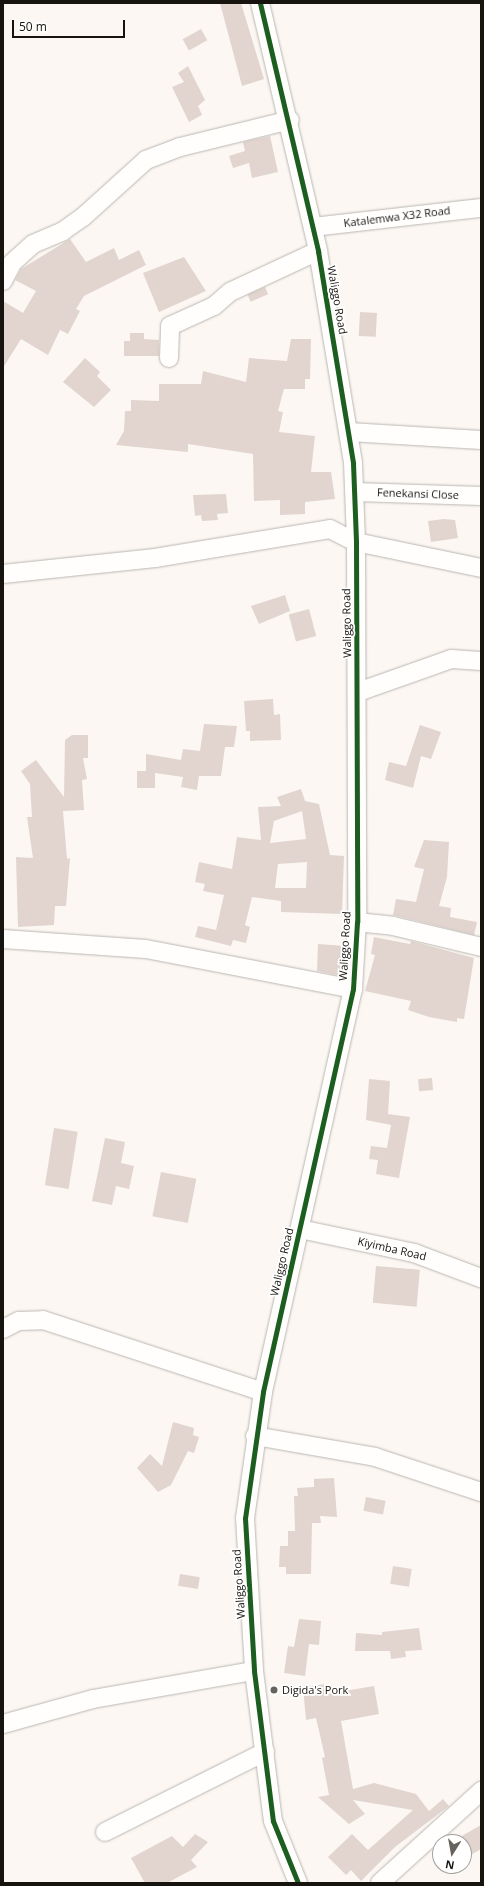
<!DOCTYPE html>
<html>
<head>
<meta charset="utf-8">
<style>
	body { margin:0 }
	#map { position:relative; width:484px; height:1886px; overflow:hidden; background:#fcf7f2; font-family:"Open Sans",sans-serif }
	div>[style] { position:absolute }
	.building>* { inset:0; background:#e2d5cf; transform-origin:0 0 }
	.roads { filter:drop-shadow(0 0 1px #bab6b1) drop-shadow(0 0 1px #bab6b1) }
	.minor>* { height:18px; margin:-9px; padding:0 9px; transform-origin:9px; border-radius:9px; background:#fffefd }
	.cycleway>* { height:5px; margin:-2.5px; padding:0 2.5px; transform-origin:2.5px; border-radius:2.5px; background:#1b5e20 }
	.dots>* { width:11px; height:11px; translate:-50% -50%; box-sizing:border-box; border:2px solid #fff; border-radius:50% }
	span { translate:-50% -50%; white-space:nowrap; text-align:center; line-height:1.15; -webkit-text-stroke:3.5px #fff; paint-order:stroke }
	.street-label { font-size:11px; color:#17130e }
	.poi-label { font-size:11px; color:#17130e }
	.left { translate:0 -50%; text-align:left }
	.frame { position:absolute; inset:0; border:4px solid #17130e; pointer-events:none }
	.north { position:absolute; left:432px; top:1834px; width:40px; height:40px; box-sizing:border-box; background:#fff; border:1px solid #a2a19f; border-radius:50%; rotate:191deg; font-size:11px; font-weight:700; line-height:16px; text-align:center; color:#17130e }
	.north::after { content:''; display:block; margin:auto; width:14px; height:18px; background:#67635e; clip-path:polygon(50% 0,100% 100%,50% 72%,0 100%) }
	.scale { position:absolute; left:12px; top:20px; width:113px; height:18px; box-sizing:border-box; border:2px solid #17130e; border-top:0; padding-left:5px; font-size:12px; line-height:14px; white-space:nowrap; color:#17130e; -webkit-text-stroke:3px #fff; paint-order:stroke }
</style>
</head>
<body>
<div id="map">
	<div class="building">
		<div style="clip-path:polygon(220px 3px,241px 3px,264px 79px,242px 86px)"></div>
		<div style="left:201px;top:29px;width:13px;height:21px;rotate:61deg"></div>
		<div style="clip-path:polygon(188px 66px,205px 100px,198px 106px,202px 115px,189px 122px,172px 87px,184px 82px,178px 73px)"></div>
		<div style="clip-path:polygon(270px 136px,278px 172px,252px 178px,249px 163px,233px 168px,229px 156px,245px 151px,243px 142px)"></div>
		<div style="clip-path:polygon(70px 239px,86px 262px,114px 248px,119px 260px,139px 250px,146px 265px,84px 296px,76px 309px,80px 311px,68px 334px,60px 330px,48px 355px,21px 339px,3px 368px,3px 301px,23px 313px,36px 291px,15px 280px,21px 269px)"></div>
		<div style="clip-path:polygon(184px 257px,206px 291px,159px 312px,143px 273px)"></div>
		<div style="left:265px;top:287px;width:8px;height:19px;rotate:67deg"></div>
		<div style="left:360px;top:312px;width:17px;height:24px;rotate:3deg"></div>
		<div style="clip-path:polygon(130px 333px,144px 333px,144px 339px,159px 340px,159px 356px,124px 356px,124px 341px,130px 341px)"></div>
		<div style="clip-path:polygon(291px 339px,311px 339px,310px 379px,305px 379px,305px 389px,284px 389px,278px 411px,283px 412px,279px 432px,315px 436px,311px 472px,331px 472px,335px 499px,305px 502px,305px 514px,280px 515px,280px 500px,254px 501px,253px 454px,188px 444px,188px 452px,116px 445px,124px 431px,125px 411px,131px 411px,131px 400px,159px 401px,159px 384px,201px 384px,203px 371px,246px 382px,249px 358px,287px 361px)"></div>
		<div style="clip-path:polygon(85px 358px,100px 372px,97px 376px,111px 390px,94px 407px,63px 382px)"></div>
		<div style="clip-path:polygon(226px 494px,228px 513px,217px 514px,218px 520px,202px 521px,201px 515px,195px 516px,193px 495px)"></div>
		<div style="clip-path:polygon(444px 519px,455px 520px,458px 538px,431px 542px,428px 521px)"></div>
		<div style="clip-path:polygon(285px 595px,290px 611px,259px 624px,251px 606px)"></div>
		<div style="left:309px;top:609px;width:28px;height:21px;rotate:75deg"></div>
		<div style="clip-path:polygon(273px 699px,274px 715px,280px 714px,281px 740px,250px 741px,250px 731px,246px 731px,244px 701px)"></div>
		<div style="clip-path:polygon(204px 724px,237px 726px,234px 747px,225px 747px,221px 776px,199px 776px,197px 790px,181px 787px,183px 777px,155px 773px,155px 788px,137px 788px,137px 771px,146px 771px,146px 754px,181px 760px,183px 749px,200px 751px)"></div>
		<div style="clip-path:polygon(420px 725px,441px 732px,431px 759px,421px 756px,413px 788px,385px 780px,389px 762px,406px 766px)"></div>
		<div style="clip-path:polygon(72px 735px,88px 735px,88px 758px,83px 758px,87px 779px,82px 780px,84px 810px,63px 811px,67px 859px,70px 858px,66px 906px,55px 906px,54px 925px,18px 927px,16px 857px,33px 858px,27px 817px,32px 817px,30px 784px,21px 771px,36px 760px,64px 797px,65px 740px)"></div>
		<div style="clip-path:polygon(evenodd,301px 789px,305px 801px,319px 804px,330px 855px,344px 856px,342px 914px,281px 912px,281px 901px,252px 897px,245px 925px,250px 927px,246px 943px,233px 940px,231px 946px,195px 937px,198px 926px,216px 930px,224px 895px,203px 891px,205px 884px,195px 882px,199px 862px,232px 869px,237px 837px,261px 840px,258px 807px,281px 806px,277px 797px,301px 789px,302px 811px,306px 839px,270px 843px,274px 821px,302px 811px,301px 789px,307px 862px,306px 888px,275px 888px,278px 864px,307px 862px)"></div>
		<div style="clip-path:polygon(424px 840px,449px 842px,447px 877px,439px 906px,451px 908px,450px 917px,477px 922px,474px 935px,393px 915px,396px 899px,416px 902px,424px 869px,414px 867px)"></div>
		<div style="clip-path:polygon(374px 937px,410px 944px,411px 941px,474px 958px,464px 1019px,457px 1018px,457px 1022px,429px 1017px,408px 1010px,411px 1001px,365px 991px,375px 955px,371px 954px)"></div>
		<div style="clip-path:polygon(318px 944px,344px 946px,342px 976px,317px 971px)"></div>
		<div style="left:432px;top:1078px;width:12px;height:14px;rotate:85deg"></div>
		<div style="clip-path:polygon(369px 1079px,390px 1081px,388px 1114px,410px 1117px,399px 1178px,376px 1174px,378px 1160px,369px 1159px,371px 1146px,387px 1148px,391px 1125px,366px 1120px)"></div>
		<div style="left:54px;top:1128px;width:24px;height:58px;rotate:9deg"></div>
		<div style="clip-path:polygon(105px 1138px,125px 1142px,121px 1163px,134px 1166px,129px 1189px,116px 1186px,112px 1205px,92px 1201px)"></div>
		<div style="left:161px;top:1172px;width:36px;height:45px;rotate:11deg"></div>
		<div style="left:376px;top:1266px;width:44px;height:37px;rotate:5deg"></div>
		<div style="clip-path:polygon(173px 1422px,194px 1428px,193px 1435px,199px 1437px,194px 1453px,188px 1451px,171px 1485px,158px 1492px,137px 1468px,150px 1454px,162px 1466px)"></div>
		<div style="clip-path:polygon(334px 1478px,337px 1517px,320px 1516px,321px 1523px,312px 1523px,311px 1574px,286px 1574px,286px 1567px,279px 1567px,280px 1546px,288px 1546px,288px 1531px,295px 1531px,294px 1496px,298px 1496px,297px 1488px,314px 1487px,314px 1479px)"></div>
		<div style="left:366px;top:1497px;width:20px;height:14px;rotate:11deg"></div>
		<div style="left:393px;top:1566px;width:19px;height:18px;rotate:9deg"></div>
		<div style="left:180px;top:1574px;width:20px;height:12px;rotate:9deg"></div>
		<div style="clip-path:polygon(299px 1619px,321px 1621px,319px 1645px,309px 1644px,305px 1676px,284px 1673px,288px 1646px,294px 1647px)"></div>
		<div style="clip-path:polygon(419px 1628px,422px 1650px,405px 1651px,406px 1657px,391px 1659px,390px 1651px,355px 1651px,356px 1633px,382px 1635px,382px 1632px)"></div>
		<div style="clip-path:polygon(326px 1684px,327px 1694px,374px 1686px,379px 1714px,341px 1721px,353px 1789px,374px 1783px,416px 1794px,429px 1811px,443px 1799px,449px 1806px,395px 1847px,361px 1881px,351px 1870px,346px 1875px,328px 1857px,352px 1834px,368px 1850px,413px 1810px,353px 1800px,365px 1814px,349px 1824px,318px 1797px,329px 1795px,322px 1758px,325px 1757px,316px 1718px,306px 1720px,303px 1687px)"></div>
		<div style="clip-path:polygon(481px 1825px,481px 1849px,471px 1855px,460px 1837px)"></div>
		<div style="clip-path:polygon(195px 1834px,208px 1842px,191px 1860px,197px 1867px,167px 1883px,145px 1883px,131px 1858px,172px 1836px,183px 1847px)"></div>
	</div>
	<div class="roads">
		<div class="minor">
			<div style="left:260px;top:3px;width:255px;rotate:76.8deg"></div>
			<div style="left:318px;top:251px;width:215px;rotate:80.6deg"></div>
			<div style="left:353px;top:463px;width:79px;rotate:87.8deg"></div>
			<div style="left:356px;top:542px;width:380px;rotate:89.8deg"></div>
			<div style="left:357px;top:922px;width:67px;rotate:93.4deg"></div>
			<div style="left:353px;top:989px;width:413px;rotate:102.6deg"></div>
			<div style="left:263px;top:1392px;width:127px;rotate:98.1deg"></div>
			<div style="left:245px;top:1518px;width:153px;rotate:86.6deg"></div>
			<div style="left:254px;top:1671px;width:151px;rotate:82.8deg"></div>
			<div style="left:273px;top:1821px;width:67px;rotate:68deg"></div>
			<div style="left:313px;top:227px;width:169px;rotate:-6.5deg"></div>
			<div style="left:3px;top:281px;width:20px;rotate:-63deg"></div>
			<div style="left:12px;top:263px;width:28px;rotate:-42deg"></div>
			<div style="left:33px;top:244px;width:33px;rotate:-23deg"></div>
			<div style="left:63px;top:231px;width:24px;rotate:-35deg"></div>
			<div style="left:83px;top:217px;width:85px;rotate:-42.1deg"></div>
			<div style="left:146px;top:160px;width:36px;rotate:-21deg"></div>
			<div style="left:180px;top:147px;width:113px;rotate:-13.8deg"></div>
			<div style="left:169px;top:358px;width:32px;rotate:-88deg"></div>
			<div style="left:170px;top:326px;width:48px;rotate:-24.4deg"></div>
			<div style="left:214px;top:306px;width:21px;rotate:-41deg"></div>
			<div style="left:230px;top:292px;width:97px;rotate:-25deg"></div>
			<div style="left:349px;top:432px;width:132px;rotate:3.5deg"></div>
			<div style="left:355px;top:492px;width:126px;rotate:1.8deg"></div>
			<div style="left:3px;top:574px;width:153px;rotate:-6deg"></div>
			<div style="left:155px;top:558px;width:177px;rotate:-9.4deg"></div>
			<div style="left:330px;top:529px;width:29px;rotate:27deg"></div>
			<div style="left:356px;top:542px;width:128px;rotate:11.7deg"></div>
			<div style="left:358px;top:692px;width:99px;rotate:-19.5deg"></div>
			<div style="left:451px;top:659px;width:30px;rotate:4deg"></div>
			<div style="left:357px;top:922px;width:36px;rotate:6deg"></div>
			<div style="left:393px;top:926px;width:90px;rotate:13.4deg"></div>
			<div style="left:3px;top:939px;width:143px;rotate:4deg"></div>
			<div style="left:146px;top:949px;width:211px;rotate:10.9deg"></div>
			<div style="left:300px;top:1229px;width:116px;rotate:11.9deg"></div>
			<div style="left:414px;top:1253px;width:72px;rotate:20.5deg"></div>
			<div style="left:3px;top:1329px;width:18px;rotate:-27deg"></div>
			<div style="left:19px;top:1321px;width:24px;rotate:-2deg"></div>
			<div style="left:43px;top:1320px;width:231px;rotate:18.1deg"></div>
			<div style="left:255px;top:1436px;width:122px;rotate:9.9deg"></div>
			<div style="left:375px;top:1457px;width:112px;rotate:18.3deg"></div>
			<div style="left:3px;top:1724px;width:93px;rotate:-15.5deg"></div>
			<div style="left:93px;top:1699px;width:163px;rotate:-9.9deg"></div>
			<div style="left:105px;top:1832px;width:179px;rotate:-26.6deg"></div>
			<div style="left:380px;top:1883px;width:137px;rotate:-42.3deg"></div>
		</div>
	</div>
	<div class="cycleway">
		<div style="left:260px;top:3px;width:255px;rotate:76.8deg"></div>
		<div style="left:318px;top:251px;width:215px;rotate:80.6deg"></div>
		<div style="left:353px;top:463px;width:79px;rotate:87.8deg"></div>
		<div style="left:356px;top:542px;width:380px;rotate:89.8deg"></div>
		<div style="left:357px;top:922px;width:67px;rotate:93.4deg"></div>
		<div style="left:353px;top:989px;width:413px;rotate:102.6deg"></div>
		<div style="left:263px;top:1392px;width:127px;rotate:98.1deg"></div>
		<div style="left:245px;top:1518px;width:153px;rotate:86.6deg"></div>
		<div style="left:254px;top:1671px;width:151px;rotate:82.8deg"></div>
		<div style="left:273px;top:1821px;width:67px;rotate:68deg"></div>
	</div>
	<div class="dots">
		<div style="left:274px;top:1690px;background:#67635e"></div>
	</div>
	<div class="street-label">
		<span style="left:397px;top:217px;rotate:-7deg">Katalemwa X32 Road</span>
		<span style="left:337px;top:300px;rotate:80deg">Waliggo Road</span>
		<span style="left:418px;top:494px;rotate:2deg">Fenekansi Close</span>
		<span style="left:347px;top:623px;rotate:-91deg">Waliggo Road</span>
		<span style="left:345px;top:946px;rotate:-87deg">Waliggo Road</span>
		<span style="left:392px;top:1249px;rotate:13deg">Kiyimba Road</span>
		<span style="left:282px;top:1262px;rotate:-77deg">Waliggo Road</span>
		<span style="left:239px;top:1584px;rotate:-94deg">Waliggo Road</span>
	</div>
	<div class="poi-label">
		<span class="left" style="left:282px;top:1690px">Digida's Pork</span>
	</div>
	<div class="frame"></div>
	<div class="north">N</div>
	<div class="scale">50 m</div>
</div>
</body>
</html>
